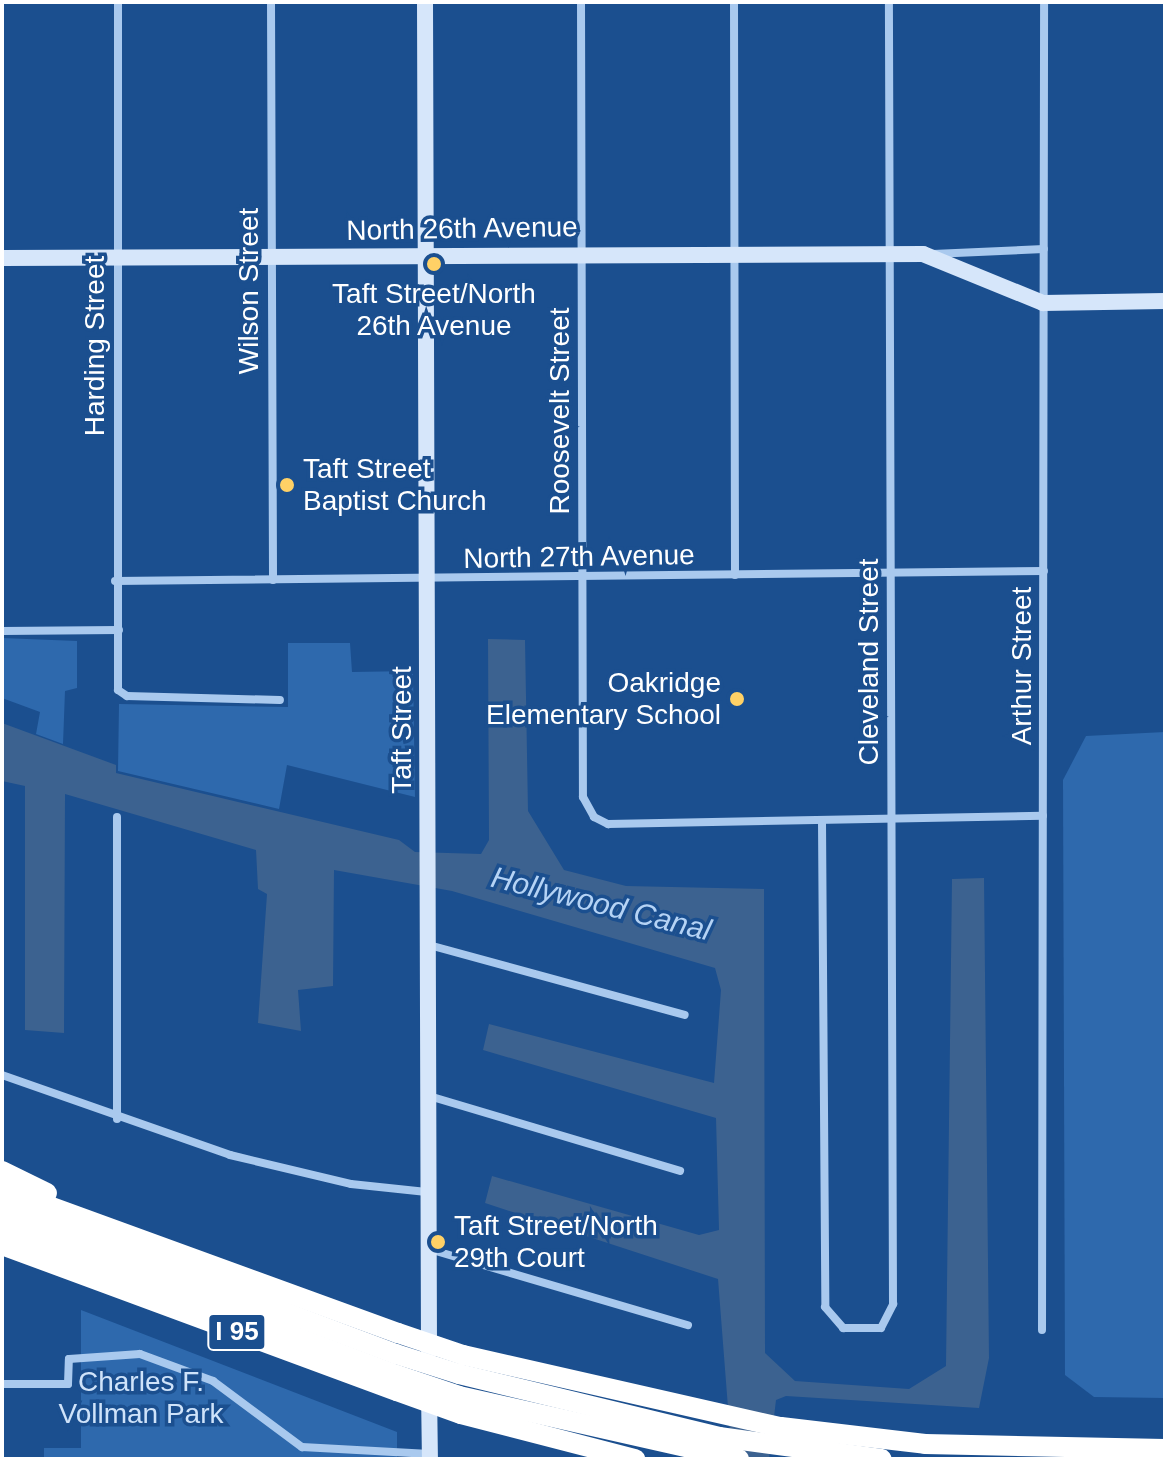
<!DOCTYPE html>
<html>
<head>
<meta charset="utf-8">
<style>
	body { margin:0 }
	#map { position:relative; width:1167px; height:1461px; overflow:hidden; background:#1b4f8f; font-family:Helvetica,sans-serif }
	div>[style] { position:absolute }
	.green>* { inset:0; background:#2e69ad }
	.water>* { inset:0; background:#3c6290 }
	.street>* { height:8px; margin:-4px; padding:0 4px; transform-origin:4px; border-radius:4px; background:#a9c9ee }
	.secondary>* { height:16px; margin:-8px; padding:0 8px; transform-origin:8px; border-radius:8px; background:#d6e6fa }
	.highway>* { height:20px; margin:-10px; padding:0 10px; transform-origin:10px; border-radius:10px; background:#fff }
	.highway-bridge>* { height:20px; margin:-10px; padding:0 10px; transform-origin:10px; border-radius:10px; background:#fff }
	.dots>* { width:22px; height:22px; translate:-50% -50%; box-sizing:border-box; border:4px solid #1b4f8f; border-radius:50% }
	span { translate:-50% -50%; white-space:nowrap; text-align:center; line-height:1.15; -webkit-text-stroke:7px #1b4f8f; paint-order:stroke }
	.shield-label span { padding:2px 6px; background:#1b4f8f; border:2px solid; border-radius:6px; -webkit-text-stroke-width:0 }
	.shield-label { font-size:26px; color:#fff; font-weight:700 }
	.street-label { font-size:28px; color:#fff }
	.poi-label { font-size:28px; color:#fff }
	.left { translate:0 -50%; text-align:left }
	.right { translate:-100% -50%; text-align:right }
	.park-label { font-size:28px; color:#cfe3fa }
	.water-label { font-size:30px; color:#b5d3f5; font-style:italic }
	.frame { position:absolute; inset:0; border:4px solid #fff; pointer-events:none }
</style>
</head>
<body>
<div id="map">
	<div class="green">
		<div style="clip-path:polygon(2px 638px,77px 641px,77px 688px,65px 691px,63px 744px,36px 734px,40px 712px,2px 698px)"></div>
		<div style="clip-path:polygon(288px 643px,350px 643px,352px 672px,413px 671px,415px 797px,287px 765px,279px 809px,118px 771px,119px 704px,288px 707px)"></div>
		<div style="clip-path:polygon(1165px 732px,1165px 1398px,1094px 1397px,1065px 1375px,1063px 780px,1086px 736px)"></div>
		<div style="clip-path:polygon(81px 1310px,397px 1432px,397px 1459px,44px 1459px,44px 1448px,81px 1448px)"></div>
	</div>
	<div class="water">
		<div style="clip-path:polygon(488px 639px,525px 640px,528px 811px,564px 870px,626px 886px,764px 889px,765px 1353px,795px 1381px,909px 1389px,946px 1366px,952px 879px,984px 878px,989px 1358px,979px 1408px,786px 1396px,776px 1400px,769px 1459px,732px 1459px,718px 1279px,485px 1203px,492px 1176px,699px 1235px,719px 1230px,716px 1118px,483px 1050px,489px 1024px,714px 1083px,721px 990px,715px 968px,452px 891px,334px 870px,333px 986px,298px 990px,301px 1031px,258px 1023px,267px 894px,258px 889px,256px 850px,65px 794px,64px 1033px,25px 1030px,25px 786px,2px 781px,2px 723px,116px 765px,116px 773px,399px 840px,415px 852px,481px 854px,489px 840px)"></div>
	</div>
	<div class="street">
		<div style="left:118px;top:2px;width:688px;rotate:90deg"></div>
		<div style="left:118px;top:690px;width:11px;rotate:34deg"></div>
		<div style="left:127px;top:696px;width:153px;rotate:1.5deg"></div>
		<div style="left:271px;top:2px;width:578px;rotate:89.8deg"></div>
		<div style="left:581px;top:2px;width:795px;rotate:89.86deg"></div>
		<div style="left:583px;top:797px;width:23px;rotate:61deg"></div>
		<div style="left:594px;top:817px;width:16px;rotate:27deg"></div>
		<div style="left:608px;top:824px;width:435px;rotate:-1.1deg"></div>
		<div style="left:734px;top:2px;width:573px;rotate:89.9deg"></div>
		<div style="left:933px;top:254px;width:111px;rotate:-2.6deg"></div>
		<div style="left:115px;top:581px;width:929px;rotate:-0.62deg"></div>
		<div style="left:2px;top:631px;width:117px;rotate:-0.5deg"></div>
		<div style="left:117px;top:817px;width:302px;rotate:90deg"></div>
		<div style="left:822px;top:822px;width:485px;rotate:89.6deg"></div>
		<div style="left:825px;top:1307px;width:28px;rotate:49deg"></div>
		<div style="left:843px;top:1328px;width:38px"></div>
		<div style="left:881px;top:1328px;width:27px;rotate:-63deg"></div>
		<div style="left:893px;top:1304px;width:1302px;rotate:-90.18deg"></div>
		<div style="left:429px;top:945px;width:265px;rotate:15.3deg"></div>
		<div style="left:2px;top:1075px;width:242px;rotate:19.3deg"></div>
		<div style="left:230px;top:1155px;width:124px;rotate:13.5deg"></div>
		<div style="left:351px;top:1184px;width:76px;rotate:6deg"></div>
		<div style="left:429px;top:1096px;width:262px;rotate:16.6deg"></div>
		<div style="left:429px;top:1249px;width:270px;rotate:16.4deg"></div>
		<div style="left:1042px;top:1330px;width:1328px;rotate:-89.91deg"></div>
		<div style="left:2px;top:1384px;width:66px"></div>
		<div style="left:68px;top:1384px;width:25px;rotate:-88deg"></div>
		<div style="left:69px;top:1359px;width:71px;rotate:-4deg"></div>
		<div style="left:140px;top:1354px;width:78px;rotate:20.3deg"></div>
		<div style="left:213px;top:1381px;width:111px;rotate:36.6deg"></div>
		<div style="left:302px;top:1447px;width:128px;rotate:3.1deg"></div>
	</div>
	<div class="secondary">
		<div style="left:425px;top:2px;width:1350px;rotate:89.83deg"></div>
		<div style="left:2px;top:258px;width:921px;rotate:-0.25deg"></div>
		<div style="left:923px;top:254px;width:130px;rotate:22.2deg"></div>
		<div style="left:1043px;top:303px;width:122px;rotate:-0.9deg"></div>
		<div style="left:429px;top:1391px;width:68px;rotate:89.2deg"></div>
	</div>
	<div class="highway">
		<div style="left:2px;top:1171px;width:50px;rotate:26.1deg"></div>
		<div style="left:2px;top:1189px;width:421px;rotate:20deg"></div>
		<div style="left:2px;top:1206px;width:421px;rotate:20.6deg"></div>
		<div style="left:2px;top:1226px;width:422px;rotate:20.7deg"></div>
		<div style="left:2px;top:1245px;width:421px;rotate:20.3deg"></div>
		<div style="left:463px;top:1355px;width:326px;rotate:12.8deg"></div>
		<div style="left:781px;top:1427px;width:145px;rotate:6.7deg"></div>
		<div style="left:925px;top:1444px;width:240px;rotate:1.2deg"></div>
		<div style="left:459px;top:1374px;width:268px;rotate:13.6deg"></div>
		<div style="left:719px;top:1437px;width:164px;rotate:7.7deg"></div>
		<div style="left:459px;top:1396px;width:287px;rotate:12.7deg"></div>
		<div style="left:461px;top:1414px;width:180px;rotate:14.5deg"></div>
	</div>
	<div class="highway-bridge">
		<div style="left:398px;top:1333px;width:69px;rotate:18.7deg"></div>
		<div style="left:396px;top:1354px;width:66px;rotate:17.6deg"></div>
		<div style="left:397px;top:1375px;width:65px;rotate:18.7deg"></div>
		<div style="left:397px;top:1391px;width:68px;rotate:19.8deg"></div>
	</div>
	<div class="dots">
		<div style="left:434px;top:264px;background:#ffd166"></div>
		<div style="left:287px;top:485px;background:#ffd166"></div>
		<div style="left:737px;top:699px;background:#ffd166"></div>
		<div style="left:438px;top:1242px;background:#ffd166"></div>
	</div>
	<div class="shield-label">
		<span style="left:237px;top:1332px">I 95</span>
	</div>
	<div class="street-label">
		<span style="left:462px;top:229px;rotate:-1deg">North 26th Avenue</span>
		<span style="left:249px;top:291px;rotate:-90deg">Wilson Street</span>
		<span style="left:95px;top:346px;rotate:-90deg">Harding Street</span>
		<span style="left:560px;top:411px;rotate:-90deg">Roosevelt Street</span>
		<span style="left:579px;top:557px;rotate:-1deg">North 27th Avenue</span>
		<span style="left:869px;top:662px;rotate:-90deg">Cleveland Street</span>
		<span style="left:1022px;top:666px;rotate:-90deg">Arthur Street</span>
		<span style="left:402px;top:730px;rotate:-90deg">Taft Street</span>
	</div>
	<div class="poi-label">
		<span style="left:434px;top:310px">Taft Street/North<br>26th Avenue</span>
		<span class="left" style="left:303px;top:485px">Taft Street<br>Baptist Church</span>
		<span class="right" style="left:721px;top:699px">Oakridge<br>Elementary School</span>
		<span class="left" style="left:454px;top:1242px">Taft Street/North<br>29th Court</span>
	</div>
	<div class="park-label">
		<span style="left:141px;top:1398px">Charles F.<br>Vollman Park</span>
	</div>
	<div class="water-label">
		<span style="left:601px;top:904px;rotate:14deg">Hollywood Canal</span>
	</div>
	<div class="frame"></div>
</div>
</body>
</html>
